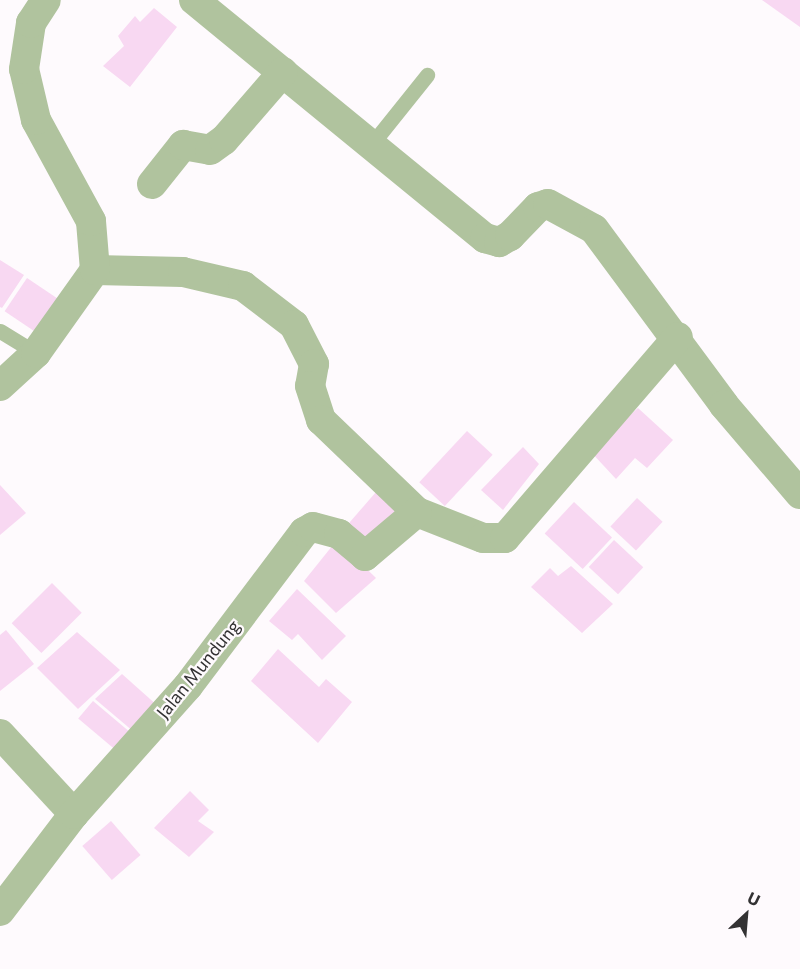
<!DOCTYPE html>
<html>
<head>
<meta charset="utf-8">
<style>
	body { margin:0 }
	#map { position:relative; width:800px; height:969px; overflow:hidden; background:#fefafd; font-family:Commissioner,sans-serif }
	div>[style] { position:absolute }
	.building>* { inset:0; background:#f8d8f2; transform-origin:0 0 }
	.lane>* { height:15px; margin:-7.5px; padding:0 7.5px; transform-origin:7.5px; border-radius:7.5px; background:#b0c39e }
	.street>* { height:30px; margin:-15px; padding:0 15px; transform-origin:15px; border-radius:15px; background:#b0c39e }
	span { translate:-50% -50%; white-space:nowrap; text-align:center; line-height:1.15; -webkit-text-stroke:4.5px #fefafd; paint-order:stroke }
	.street-label { font-size:18px; color:#333233 }
	.north { position:absolute; left:716px; top:885px; width:60px; height:60px; -webkit-text-stroke:4px #fefafd; paint-order:stroke; rotate:26deg; font-size:16px; font-weight:700; line-height:24px; text-align:center; color:#333233 }
	.north::after { content:''; display:block; margin:auto; width:21px; height:27px; background:#333233; clip-path:polygon(50% 0,100% 100%,50% 72%,0 100%) }
</style>
</head>
<body>
<div id="map">
	<div class="building">
		<div style="clip-path:polygon(762px 0,800px 0,800px 27px)"></div>
		<div style="clip-path:polygon(154px 8px,177px 27px,130px 87px,103px 66px,124px 46px,118px 36px,135px 16px,140px 22px)"></div>
		<div style="clip-path:polygon(0 260px,24px 275px,2px 308px,0 307px)"></div>
		<div style="left:27px;top:278px;width:48px;height:40px;rotate:34deg"></div>
		<div style="clip-path:polygon(638px 408px,673px 440px,647px 468px,635px 458px,616px 479px,590px 451px)"></div>
		<div style="left:467px;top:431px;width:35px;height:70px;rotate:43deg"></div>
		<div style="clip-path:polygon(523px 447px,539px 464px,503px 510px,481px 490px)"></div>
		<div style="left:383px;top:484px;width:33px;height:58px;rotate:41deg"></div>
		<div style="clip-path:polygon(0 485px,26px 513px,0 535px)"></div>
		<div style="left:637px;top:498px;width:35px;height:39px;rotate:43deg"></div>
		<div style="left:574px;top:502px;width:52px;height:43px;rotate:43deg"></div>
		<div style="clip-path:polygon(337px 540px,376px 578px,336px 613px,304px 581px)"></div>
		<div style="left:614px;top:540px;width:40px;height:37px;rotate:43deg"></div>
		<div style="clip-path:polygon(571px 566px,613px 604px,582px 633px,531px 587px,550px 568px,558px 576px)"></div>
		<div style="left:52px;top:583px;width:42px;height:57px;rotate:45deg"></div>
		<div style="clip-path:polygon(297px 589px,346px 636px,322px 660px,298px 634px,292px 640px,269px 621px)"></div>
		<div style="clip-path:polygon(6px 630px,34px 664px,0 691px,0 635px)"></div>
		<div style="clip-path:polygon(77px 632px,120px 670px,78px 709px,37px 668px)"></div>
		<div style="clip-path:polygon(278px 649px,319px 687px,326px 679px,352px 702px,318px 743px,251px 681px)"></div>
		<div style="clip-path:polygon(122px 674px,159px 707px,134px 732px,95px 699px)"></div>
		<div style="left:93px;top:701px;width:50px;height:23px;rotate:40deg"></div>
		<div style="clip-path:polygon(190px 791px,209px 810px,198px 821px,214px 832px,189px 857px,154px 828px)"></div>
		<div style="left:111px;top:821px;width:45px;height:38px;rotate:49deg"></div>
	</div>
	<div class="lane">
		<div style="left:371px;top:145px;width:90px;rotate:-51.3deg"></div>
		<div style="left:0;top:331px;width:42px;rotate:31.4deg"></div>
	</div>
	<div class="street">
		<div style="left:194px;top:0;width:376px;rotate:39.3deg"></div>
		<div style="left:485px;top:238px;width:15px;rotate:16deg"></div>
		<div style="left:499px;top:242px;width:13px;rotate:-29deg"></div>
		<div style="left:510px;top:236px;width:40px;rotate:-46deg"></div>
		<div style="left:538px;top:207px;width:10px;rotate:-17deg"></div>
		<div style="left:548px;top:204px;width:52px;rotate:28.5deg"></div>
		<div style="left:594px;top:229px;width:219px;rotate:53.5deg"></div>
		<div style="left:724px;top:405px;width:117px;rotate:49.5deg"></div>
		<div style="left:152px;top:184px;width:50px;rotate:-51.5deg"></div>
		<div style="left:183px;top:145px;width:27px;rotate:10deg"></div>
		<div style="left:210px;top:150px;width:17px;rotate:-36deg"></div>
		<div style="left:224px;top:140px;width:90px;rotate:-49.1deg"></div>
		<div style="left:95px;top:270px;width:88px;rotate:1.3deg"></div>
		<div style="left:183px;top:272px;width:62px;rotate:13.1deg"></div>
		<div style="left:243px;top:286px;width:64px;rotate:37.4deg"></div>
		<div style="left:294px;top:325px;width:44px;rotate:62.9deg"></div>
		<div style="left:314px;top:364px;width:22px;rotate:100deg"></div>
		<div style="left:310px;top:386px;width:36px;rotate:72deg"></div>
		<div style="left:321px;top:420px;width:133px;rotate:43.8deg"></div>
		<div style="left:0;top:386px;width:49px;rotate:-42.5deg"></div>
		<div style="left:36px;top:353px;width:102px;rotate:-54.6deg"></div>
		<div style="left:95px;top:270px;width:49px;rotate:-94.7deg"></div>
		<div style="left:91px;top:221px;width:115px;rotate:-118.6deg"></div>
		<div style="left:36px;top:120px;width:52px;rotate:-103.2deg"></div>
		<div style="left:24px;top:69px;width:47px;rotate:-81.3deg"></div>
		<div style="left:31px;top:23px;width:27px;rotate:-57deg"></div>
		<div style="left:417px;top:512px;width:71px;rotate:21.5deg"></div>
		<div style="left:483px;top:538px;width:22px"></div>
		<div style="left:505px;top:538px;width:265px;rotate:-49.3deg"></div>
		<div style="left:0;top:734px;width:109px;rotate:47.2deg"></div>
		<div style="left:0;top:911px;width:122px;rotate:-52.7deg"></div>
		<div style="left:74px;top:814px;width:171px;rotate:-48.3deg"></div>
		<div style="left:188px;top:686px;width:193px;rotate:-53deg"></div>
		<div style="left:304px;top:532px;width:10px;rotate:-29deg"></div>
		<div style="left:313px;top:527px;width:27px;rotate:15deg"></div>
		<div style="left:339px;top:534px;width:34px;rotate:40deg"></div>
		<div style="left:365px;top:556px;width:68px;rotate:-40.2deg"></div>
	</div>
	<div class="street-label">
		<span style="left:198px;top:669px;rotate:-51deg">Jalan Mundung</span>
	</div>
	<div class="north">U</div>
</div>
</body>
</html>
